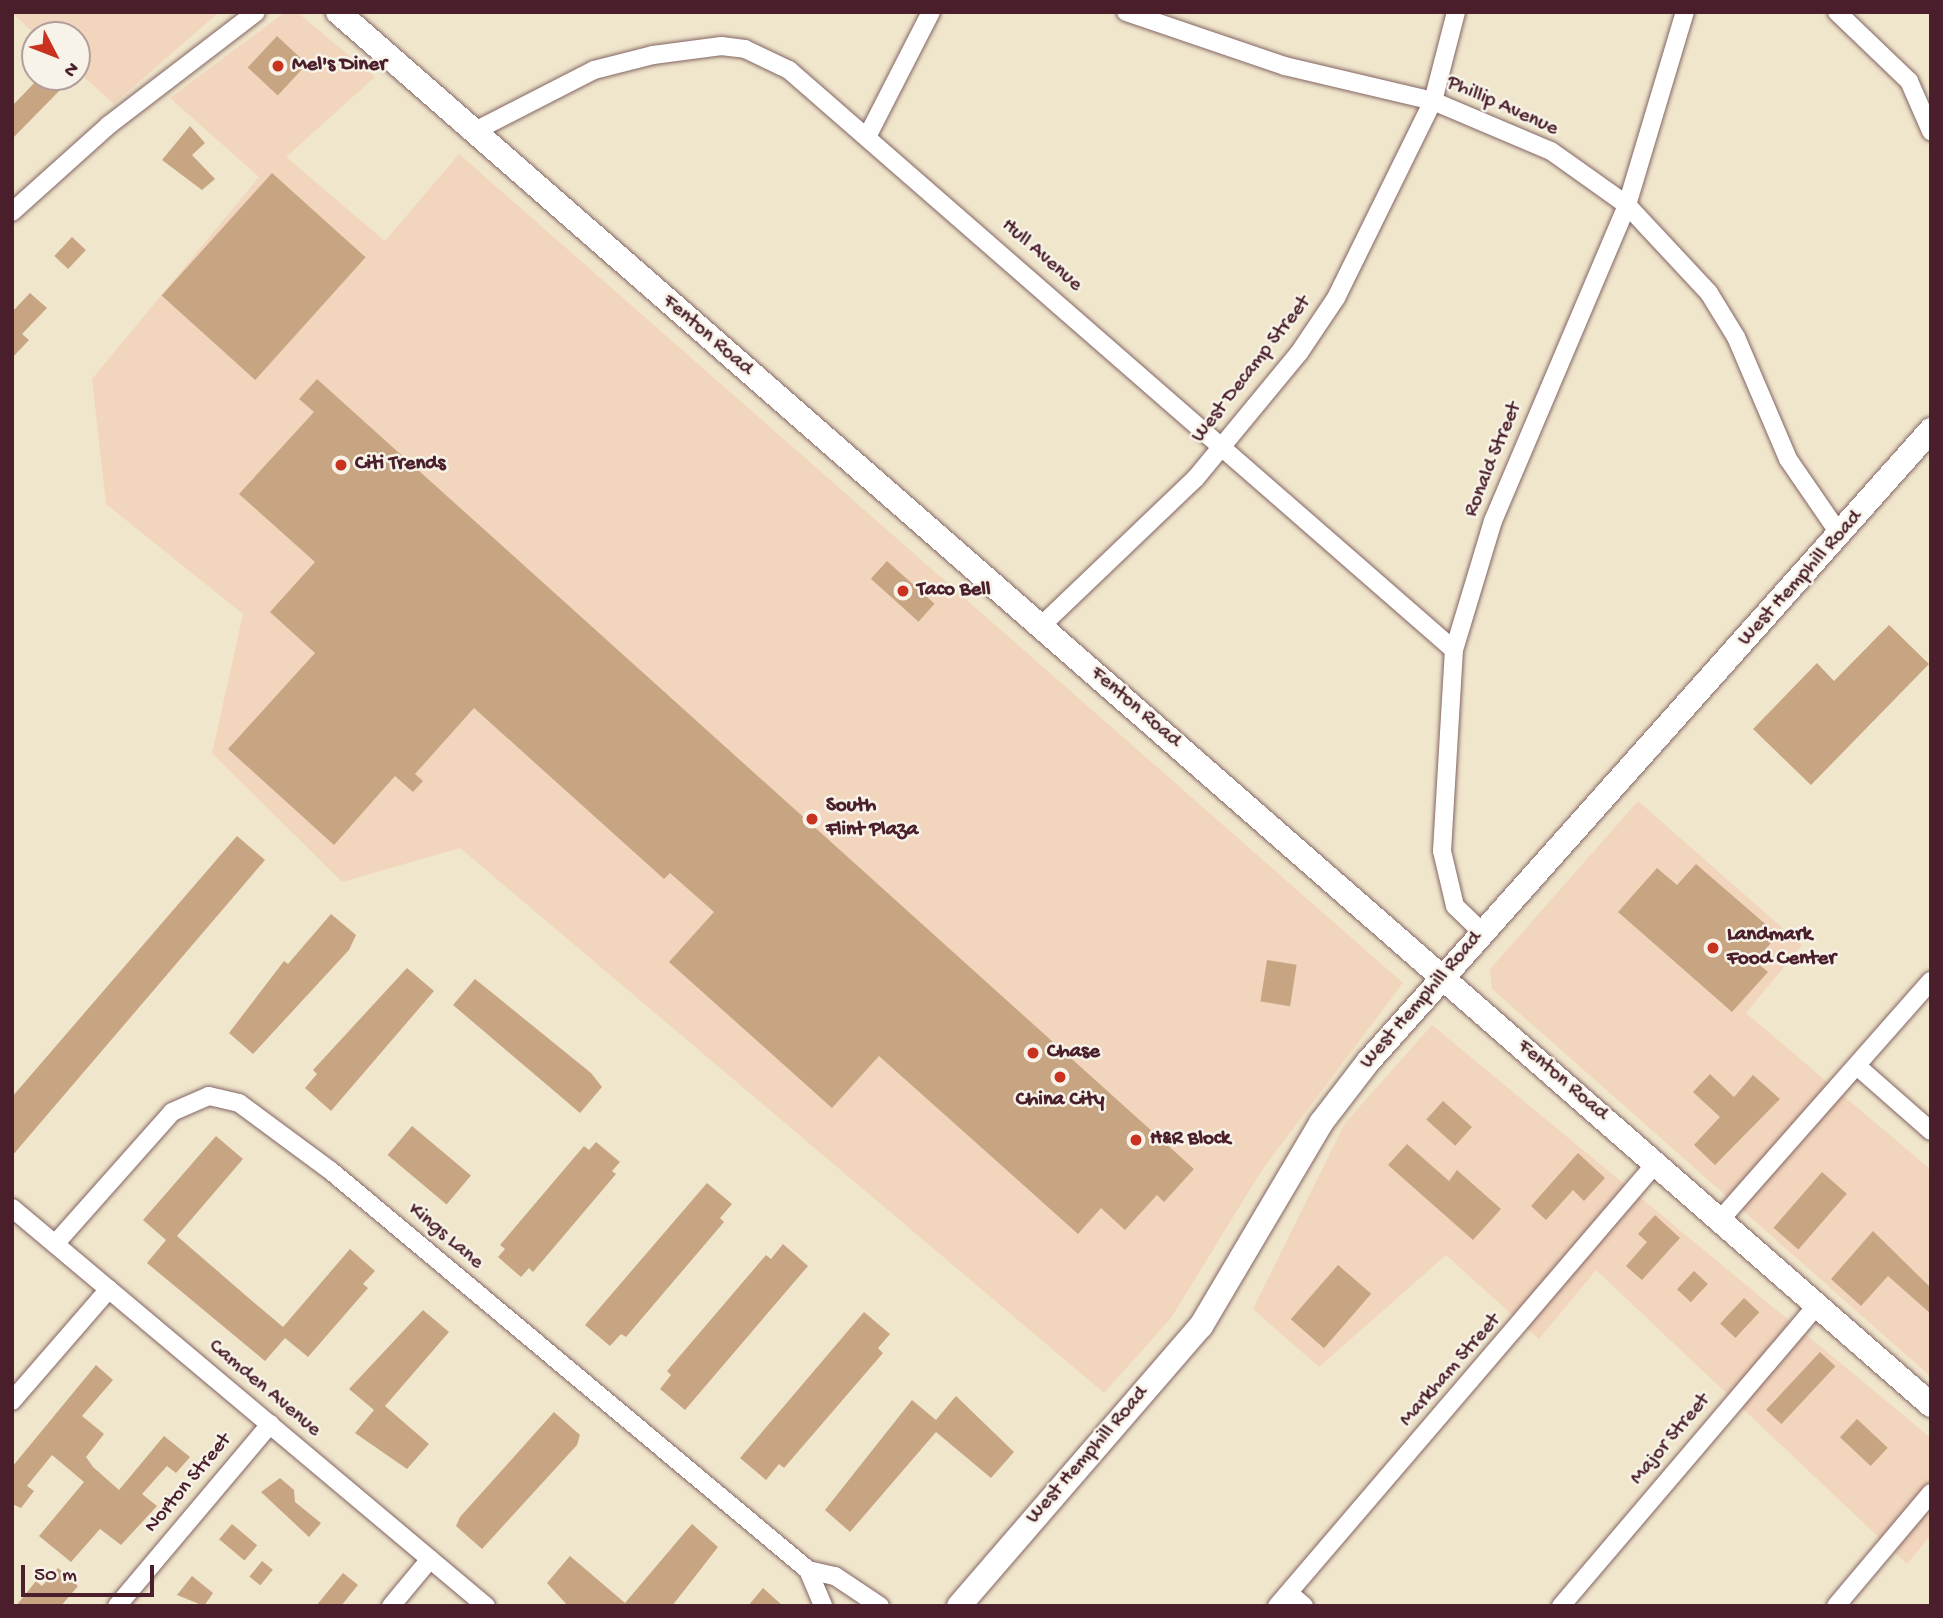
<!DOCTYPE html>
<html>
<head>
<meta charset="utf-8">
<style>
	body { margin:0 }
	#map { position:relative; width:1943px; height:1618px; overflow:hidden; background:#f0e6cc; font-family:"Gochi Hand",sans-serif }
	div>[style] { position:absolute }
	.built>* { inset:0; background:#f2d5bd }
	.stream>* { height:5px; margin:-2.5px; padding:0 2.5px; transform-origin:2.5px; border-radius:2.5px; background:#4ebcc7 }
	.building>* { inset:0; background:#c8a582; transform-origin:0 0 }
	.roads { filter:drop-shadow(0 0 2px #846563) drop-shadow(0 0 2px #846563) }
	.street>* { height:18px; margin:-9px; padding:0 9px; transform-origin:9px; border-radius:9px; background:#fff }
	.secondary>* { height:24px; margin:-12px; padding:0 12px; transform-origin:12px; border-radius:12px; background:#fff }
	.dots>* { width:19px; height:19px; translate:-50% -50%; box-sizing:border-box; border:4px solid #f7f3e8; border-radius:50% }
	span { translate:-50% -50%; white-space:nowrap; text-align:center; line-height:1.15; -webkit-text-stroke:5px #f7f3e8; paint-order:stroke }
	.poi-label { font-size:21px; color:#4a1f2b; font-weight:700 }
	.left { translate:0 -50%; text-align:left }
	.street-label { font-size:21px; color:#4a1f2b }
	.frame { position:absolute; inset:0; border:14px solid #4a1f2b; pointer-events:none }
	.north { position:absolute; left:21px; top:21px; width:70px; height:70px; box-sizing:border-box; background:#f7f3e8; border:2px solid #b29e9c; border-radius:50%; rotate:132deg; font-size:19px; font-weight:700; line-height:28px; text-align:center; color:#4a1f2b }
	.north::after { content:''; display:block; margin:auto; width:24px; height:32px; background:#c8321e; clip-path:polygon(50% 0,100% 100%,50% 72%,0 100%) }
	.scale { position:absolute; left:21px; top:1565px; width:133px; height:32px; box-sizing:border-box; border:4px solid #4a1f2b; border-top:0; padding-left:9px; font-size:21px; line-height:24px; white-space:nowrap; color:#4a1f2b; -webkit-text-stroke:5px #f7f3e8; paint-order:stroke }
</style>
</head>
<body>
<div id="map">
	<div class="built">
		<div style="clip-path:polygon(219px 12px,114px 104px,77px 71px,77px 35px,36px 35px,12px 13px)"></div>
		<div style="clip-path:polygon(285px 12px,297px 12px,375px 77px,286px 157px,385px 241px,459px 154px,1403px 983px,1262px 1170px,1171px 1318px,1104px 1393px,460px 848px,342px 882px,212px 753px,243px 614px,106px 504px,92px 379px,259px 177px,170px 98px)"></div>
		<div style="clip-path:polygon(1638px 801px,1802px 945px,1746px 1013px,1931px 1170px,1931px 1377px,1492px 989px,1490px 969px)"></div>
		<div style="clip-path:polygon(1432px 1025px,1931px 1438px,1931px 1535px,1907px 1564px,1596px 1270px,1539px 1339px,1446px 1255px,1319px 1367px,1253px 1309px,1345px 1123px)"></div>
	</div>
	<div class="stream">
		<div style="left:1930px;top:12px;width:1px;rotate:45deg"></div>
	</div>
	<div class="building">
		<div style="left:277px;top:36px;width:41px;height:43px;rotate:43deg"></div>
		<div style="clip-path:polygon(40px 77px,53px 77px,63px 87px,12px 139px,12px 106px)"></div>
		<div style="clip-path:polygon(190px 126px,205px 143px,192px 155px,215px 179px,202px 190px,162px 160px)"></div>
		<div style="left:272px;top:173px;width:126px;height:165px;rotate:42deg"></div>
		<div style="left:72px;top:237px;width:19px;height:26px;rotate:43deg"></div>
		<div style="clip-path:polygon(30px 293px,47px 308px,22px 334px,29px 340px,12px 358px,12px 312px)"></div>
		<div style="clip-path:polygon(317px 379px,1194px 1169px,1164px 1202px,1157px 1195px,1125px 1230px,1101px 1208px,1078px 1234px,879px 1056px,832px 1108px,669px 962px,714px 912px,670px 873px,664px 879px,474px 708px,415px 774px,423px 781px,413px 792px,395px 776px,334px 845px,228px 749px,315px 653px,270px 612px,315px 562px,239px 494px,314px 412px,299px 399px)"></div>
		<div style="left:887px;top:561px;width:64px;height:24px;rotate:42deg"></div>
		<div style="clip-path:polygon(1889px 625px,1929px 664px,1811px 785px,1753px 729px,1817px 663px,1834px 681px)"></div>
		<div style="clip-path:polygon(237px 836px,265px 860px,12px 1156px,12px 1097px)"></div>
		<div style="clip-path:polygon(1696px 864px,1778px 935px,1755px 961px,1768px 972px,1732px 1012px,1618px 912px,1657px 868px,1677px 885px)"></div>
		<div style="clip-path:polygon(331px 914px,356px 935px,349px 950px,253px 1054px,229px 1033px,284px 961px,288px 964px)"></div>
		<div style="left:1267px;top:960px;width:30px;height:42px;rotate:9deg"></div>
		<div style="clip-path:polygon(407px 968px,434px 991px,331px 1111px,305px 1088px,317px 1074px,313px 1070px)"></div>
		<div style="clip-path:polygon(475px 979px,591px 1073px,602px 1087px,580px 1113px,453px 1005px)"></div>
		<div style="clip-path:polygon(1710px 1074px,1734px 1097px,1753px 1075px,1780px 1099px,1715px 1165px,1694px 1145px,1720px 1117px,1693px 1092px)"></div>
		<div style="left:1443px;top:1101px;width:39px;height:25px;rotate:42deg"></div>
		<div style="left:412px;top:1126px;width:77px;height:38px;rotate:40deg"></div>
		<div style="clip-path:polygon(216px 1136px,243px 1159px,177px 1236px,251px 1300px,283px 1327px,350px 1249px,375px 1271px,363px 1284px,368px 1288px,308px 1357px,285px 1338px,265px 1361px,147px 1263px,166px 1240px,143px 1220px)"></div>
		<div style="clip-path:polygon(596px 1142px,620px 1162px,612px 1171px,616px 1174px,533px 1272px,529px 1268px,521px 1277px,498px 1257px,505px 1249px,500px 1245px,584px 1146px,589px 1150px)"></div>
		<div style="clip-path:polygon(1407px 1144px,1449px 1181px,1457px 1170px,1501px 1209px,1473px 1240px,1388px 1165px)"></div>
		<div style="clip-path:polygon(1578px 1153px,1605px 1178px,1584px 1201px,1573px 1190px,1546px 1220px,1531px 1206px)"></div>
		<div style="left:1822px;top:1172px;width:33px;height:74px;rotate:41deg"></div>
		<div style="clip-path:polygon(707px 1183px,732px 1204px,720px 1218px,724px 1222px,626px 1337px,621px 1334px,610px 1346px,585px 1325px)"></div>
		<div style="clip-path:polygon(1655px 1215px,1680px 1238px,1642px 1280px,1626px 1266px,1647px 1242px,1638px 1234px)"></div>
		<div style="clip-path:polygon(1873px 1231px,1931px 1288px,1931px 1314px,1888px 1276px,1861px 1306px,1831px 1279px)"></div>
		<div style="clip-path:polygon(783px 1244px,808px 1266px,685px 1410px,660px 1389px,671px 1375px,667px 1371px,766px 1255px,771px 1259px)"></div>
		<div style="left:1338px;top:1265px;width:44px;height:72px;rotate:41deg"></div>
		<div style="left:1694px;top:1271px;width:19px;height:25px;rotate:43deg"></div>
		<div style="left:1744px;top:1298px;width:21px;height:35px;rotate:43deg"></div>
		<div style="clip-path:polygon(423px 1310px,449px 1332px,385px 1406px,429px 1444px,407px 1469px,355px 1433px,374px 1410px,349px 1389px)"></div>
		<div style="clip-path:polygon(864px 1312px,890px 1334px,878px 1348px,883px 1353px,784px 1468px,779px 1464px,766px 1480px,740px 1458px)"></div>
		<div style="left:1820px;top:1352px;width:21px;height:79px;rotate:43deg"></div>
		<div style="clip-path:polygon(96px 1365px,113px 1380px,82px 1416px,104px 1434px,86px 1457px,93px 1467px,119px 1490px,164px 1436px,190px 1457px,176px 1473px,167px 1466px,142px 1494px,157px 1506px,121px 1545px,100px 1529px,71px 1562px,39px 1536px,84px 1482px,52px 1455px,27px 1486px,34px 1491px,21px 1508px,12px 1504px,12px 1467px)"></div>
		<div style="clip-path:polygon(956px 1396px,1014px 1452px,991px 1478px,936px 1432px,850px 1532px,825px 1510px,912px 1400px,936px 1420px)"></div>
		<div style="clip-path:polygon(554px 1412px,580px 1435px,577px 1445px,482px 1549px,456px 1526px,460px 1517px)"></div>
		<div style="left:1857px;top:1419px;width:42px;height:25px;rotate:43deg"></div>
		<div style="clip-path:polygon(280px 1478px,294px 1490px,295px 1502px,321px 1523px,309px 1537px,261px 1492px)"></div>
		<div style="left:232px;top:1524px;width:33px;height:20px;rotate:40deg"></div>
		<div style="clip-path:polygon(692px 1524px,718px 1547px,672px 1606px,568px 1606px,547px 1583px,570px 1556px,625px 1603px)"></div>
		<div style="left:262px;top:1561px;width:14px;height:20px;rotate:39deg"></div>
		<div style="clip-path:polygon(58px 1568px,78px 1586px,61px 1606px,16px 1606px,36px 1581px,42px 1586px)"></div>
		<div style="clip-path:polygon(343px 1573px,358px 1585px,341px 1606px,316px 1606px)"></div>
		<div style="clip-path:polygon(192px 1576px,213px 1593px,204px 1606px,177px 1595px)"></div>
		<div style="clip-path:polygon(763px 1588px,783px 1606px,748px 1606px)"></div>
	</div>
	<div class="roads">
		<div class="street">
			<div style="left:1126px;top:12px;width:168px;rotate:18.8deg"></div>
			<div style="left:1285px;top:66px;width:152px;rotate:13.3deg"></div>
			<div style="left:1433px;top:101px;width:128px;rotate:23deg"></div>
			<div style="left:1551px;top:151px;width:93px;rotate:35.4deg"></div>
			<div style="left:1627px;top:205px;width:120px;rotate:47deg"></div>
			<div style="left:1709px;top:293px;width:52px;rotate:58.5deg"></div>
			<div style="left:1736px;top:337px;width:133px;rotate:66.9deg"></div>
			<div style="left:1788px;top:459px;width:93px;rotate:55.5deg"></div>
			<div style="left:1837px;top:12px;width:100px;rotate:43.8deg"></div>
			<div style="left:1909px;top:81px;width:55px;rotate:66.3deg"></div>
			<div style="left:473px;top:132px;width:136px;rotate:-27.1deg"></div>
			<div style="left:594px;top:70px;width:61px;rotate:-14.3deg"></div>
			<div style="left:653px;top:55px;width:69px;rotate:-7.5deg"></div>
			<div style="left:721px;top:46px;width:24px;rotate:7deg"></div>
			<div style="left:745px;top:49px;width:49px;rotate:25.5deg"></div>
			<div style="left:789px;top:70px;width:882px;rotate:41.09deg"></div>
			<div style="left:868px;top:135px;width:138px;rotate:-62.9deg"></div>
			<div style="left:12px;top:212px;width:130px;rotate:-41.9deg"></div>
			<div style="left:109px;top:125px;width:185px;rotate:-37.5deg"></div>
			<div style="left:1041px;top:626px;width:213px;rotate:-43.7deg"></div>
			<div style="left:1195px;top:479px;width:163px;rotate:-50.5deg"></div>
			<div style="left:1299px;top:353px;width:66px;rotate:-56.1deg"></div>
			<div style="left:1336px;top:298px;width:220px;rotate:-63.8deg"></div>
			<div style="left:1433px;top:101px;width:92px;rotate:-75.5deg"></div>
			<div style="left:1483px;top:933px;width:39px;rotate:-136deg"></div>
			<div style="left:1455px;top:906px;width:57px;rotate:-103.3deg"></div>
			<div style="left:1442px;top:851px;width:201px;rotate:-86.6deg"></div>
			<div style="left:1454px;top:650px;width:135px;rotate:-73.2deg"></div>
			<div style="left:1493px;top:521px;width:343px;rotate:-67deg"></div>
			<div style="left:1627px;top:205px;width:202px;rotate:-73.3deg"></div>
			<div style="left:1857px;top:1066px;width:98px;rotate:41.3deg"></div>
			<div style="left:12px;top:1208px;width:619px;rotate:40.02deg"></div>
			<div style="left:1720px;top:1220px;width:319px;rotate:-48.6deg"></div>
			<div style="left:55px;top:1244px;width:176px;rotate:-48.4deg"></div>
			<div style="left:172px;top:1112px;width:40px;rotate:-23.4deg"></div>
			<div style="left:209px;top:1096px;width:31px;rotate:13deg"></div>
			<div style="left:239px;top:1103px;width:114px;rotate:36.5deg"></div>
			<div style="left:331px;top:1171px;width:622px;rotate:39.91deg"></div>
			<div style="left:808px;top:1570px;width:28px;rotate:13deg"></div>
			<div style="left:835px;top:1576px;width:54px;rotate:33.7deg"></div>
			<div style="left:12px;top:1401px;width:148px;rotate:-49.1deg"></div>
			<div style="left:808px;top:1570px;width:39px;rotate:67deg"></div>
			<div style="left:1289px;top:1593px;width:20px;rotate:41deg"></div>
			<div style="left:117px;top:1606px;width:238px;rotate:-49.9deg"></div>
			<div style="left:391px;top:1606px;width:61px;rotate:-50.3deg"></div>
			<div style="left:1277px;top:1606px;width:583px;rotate:-49.45deg"></div>
			<div style="left:1561px;top:1606px;width:395px;rotate:-49.6deg"></div>
			<div style="left:1836px;top:1606px;width:148px;rotate:-49.9deg"></div>
		</div>
		<div class="secondary">
			<div style="left:338px;top:12px;width:2116px;rotate:41.17deg"></div>
			<div style="left:959px;top:1606px;width:370px;rotate:-49.2deg"></div>
			<div style="left:1201px;top:1326px;width:236px;rotate:-59.4deg"></div>
			<div style="left:1321px;top:1123px;width:76px;rotate:-52.5deg"></div>
			<div style="left:1367px;top:1063px;width:848px;rotate:-48.3deg"></div>
		</div>
	</div>
	<div class="dots">
		<div style="left:278px;top:66px;background:#c8321e"></div>
		<div style="left:341px;top:465px;background:#c8321e"></div>
		<div style="left:903px;top:591px;background:#c8321e"></div>
		<div style="left:812px;top:819px;background:#c8321e"></div>
		<div style="left:1713px;top:948px;background:#c8321e"></div>
		<div style="left:1033px;top:1053px;background:#c8321e"></div>
		<div style="left:1060px;top:1077px;background:#c8321e"></div>
		<div style="left:1136px;top:1140px;background:#c8321e"></div>
	</div>
	<div class="poi-label">
		<span class="left" style="left:292px;top:66px">Mel's Diner</span>
		<span class="left" style="left:355px;top:465px">Citi Trends</span>
		<span class="left" style="left:917px;top:591px">Taco Bell</span>
		<span class="left" style="left:826px;top:819px">South<br>Flint Plaza</span>
		<span class="left" style="left:1727px;top:948px">Landmark<br>Food Center</span>
		<span class="left" style="left:1047px;top:1053px">Chase</span>
		<span style="left:1060px;top:1101px">China City</span>
		<span class="left" style="left:1150px;top:1140px">H&amp;R Block</span>
	</div>
	<div class="street-label">
		<span style="left:1502px;top:107px;rotate:24deg">Phillip Avenue</span>
		<span style="left:1041px;top:256px;rotate:41deg">Hull Avenue</span>
		<span style="left:707px;top:336px;rotate:41deg">Fenton Road</span>
		<span style="left:1252px;top:370px;rotate:-52deg">West Decamp Street</span>
		<span style="left:1494px;top:460px;rotate:-68deg">Ronald Street</span>
		<span style="left:1801px;top:579px;rotate:-48deg">West Hemphill Road</span>
		<span style="left:1135px;top:708px;rotate:41deg">Fenton Road</span>
		<span style="left:1422px;top:1001px;rotate:-49deg">West Hemphill Road</span>
		<span style="left:1562px;top:1081px;rotate:41deg">Fenton Road</span>
		<span style="left:445px;top:1237px;rotate:40deg">Kings Lane</span>
		<span style="left:1451px;top:1371px;rotate:-49deg">Markham Street</span>
		<span style="left:264px;top:1389px;rotate:40deg">Camden Avenue</span>
		<span style="left:1671px;top:1440px;rotate:-50deg">Major Street</span>
		<span style="left:1088px;top:1456px;rotate:-49deg">West Hemphill Road</span>
		<span style="left:189px;top:1484px;rotate:-50deg">Norton Street</span>
	</div>
	<div class="frame"></div>
	<div class="north">N</div>
	<div class="scale">50 m</div>
</div>
</body>
</html>
